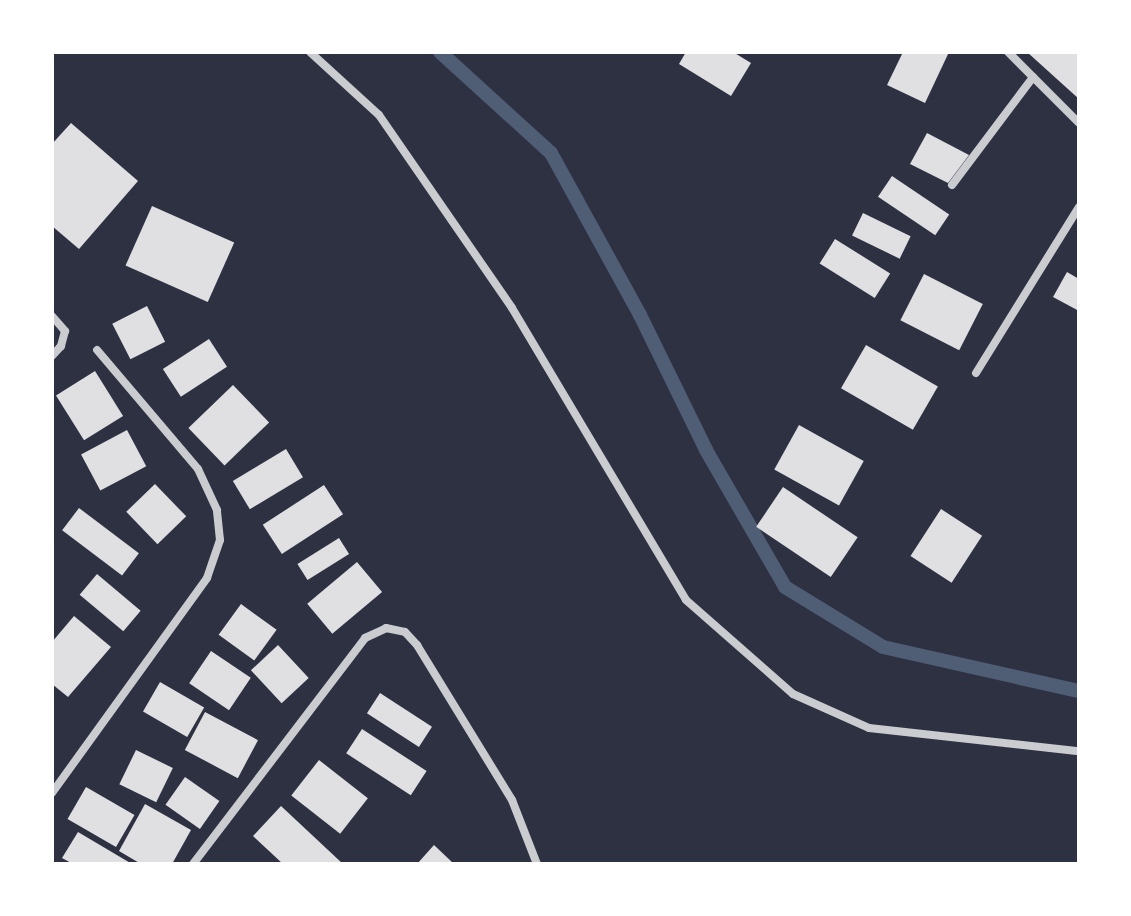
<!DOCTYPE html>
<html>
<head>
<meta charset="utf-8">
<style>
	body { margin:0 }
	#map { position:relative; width:1131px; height:916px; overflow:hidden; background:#2d3142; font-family:"Archivo Narrow",sans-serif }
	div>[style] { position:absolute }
	.stream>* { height:14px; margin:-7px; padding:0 7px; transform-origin:7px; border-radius:7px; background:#4f5d75 }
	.building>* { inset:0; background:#e0e0e3; transform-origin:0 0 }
	.minor>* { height:8px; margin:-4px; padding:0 4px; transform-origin:4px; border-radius:4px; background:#caccd0 }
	span { translate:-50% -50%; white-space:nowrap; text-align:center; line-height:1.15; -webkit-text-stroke:7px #fff; paint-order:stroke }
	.frame { position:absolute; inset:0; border:54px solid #fff; pointer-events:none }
</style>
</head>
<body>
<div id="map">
	<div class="stream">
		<div style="left:440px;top:52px;width:150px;rotate:42.3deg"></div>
		<div style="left:551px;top:153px;width:185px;rotate:61.2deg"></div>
		<div style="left:640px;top:315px;width:150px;rotate:63.9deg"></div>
		<div style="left:706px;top:450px;width:158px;rotate:60deg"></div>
		<div style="left:785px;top:587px;width:115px;rotate:31.5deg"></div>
		<div style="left:883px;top:647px;width:201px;rotate:12.7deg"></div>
	</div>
	<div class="building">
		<div style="clip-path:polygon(686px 52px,733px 52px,751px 63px,731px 96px,679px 64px)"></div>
		<div style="clip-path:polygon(903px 52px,949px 52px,925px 103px,887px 85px)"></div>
		<div style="clip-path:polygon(1027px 52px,1079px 52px,1079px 99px)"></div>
		<div style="clip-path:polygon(71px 123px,138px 181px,79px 249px,52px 226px,52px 144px)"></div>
		<div style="clip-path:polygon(927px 133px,969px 155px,948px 183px,910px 164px)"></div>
		<div style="left:892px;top:176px;width:69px;height:25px;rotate:34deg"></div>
		<div style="left:152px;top:206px;width:90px;height:65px;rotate:24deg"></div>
		<div style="left:863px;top:213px;width:53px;height:25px;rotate:26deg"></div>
		<div style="left:835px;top:239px;width:65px;height:29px;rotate:32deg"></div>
		<div style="clip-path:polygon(1067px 272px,1079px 279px,1079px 311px,1053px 297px)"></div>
		<div style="left:924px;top:274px;width:66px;height:52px;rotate:27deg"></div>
		<div style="left:147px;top:306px;width:40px;height:39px;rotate:63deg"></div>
		<div style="left:209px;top:339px;width:33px;height:55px;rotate:57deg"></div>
		<div style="left:866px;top:345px;width:83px;height:50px;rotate:30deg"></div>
		<div style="left:95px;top:371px;width:53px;height:46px;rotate:58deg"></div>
		<div style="left:233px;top:385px;width:52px;height:62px;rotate:46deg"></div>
		<div style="left:799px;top:425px;width:74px;height:51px;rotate:29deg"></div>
		<div style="left:127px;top:430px;width:41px;height:52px;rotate:62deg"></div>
		<div style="left:286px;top:449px;width:33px;height:62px;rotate:59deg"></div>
		<div style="left:155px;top:484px;width:45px;height:40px;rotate:46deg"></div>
		<div style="left:324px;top:485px;width:35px;height:73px;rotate:57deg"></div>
		<div style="left:783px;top:487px;width:90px;height:48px;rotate:34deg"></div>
		<div style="left:79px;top:508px;width:75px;height:28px;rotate:37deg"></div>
		<div style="left:941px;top:509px;width:49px;height:56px;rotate:33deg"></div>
		<div style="left:339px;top:538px;width:19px;height:49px;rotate:58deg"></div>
		<div style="left:357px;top:562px;width:39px;height:65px;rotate:50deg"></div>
		<div style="left:97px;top:574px;width:57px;height:27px;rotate:40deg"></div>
		<div style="left:241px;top:604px;width:44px;height:38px;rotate:36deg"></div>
		<div style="clip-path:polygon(74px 616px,111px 647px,68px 697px,52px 684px,52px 642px)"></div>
		<div style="left:278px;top:645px;width:45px;height:37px;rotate:47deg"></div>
		<div style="left:211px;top:651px;width:48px;height:39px;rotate:34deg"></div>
		<div style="left:160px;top:682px;width:51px;height:34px;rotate:30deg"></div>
		<div style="left:380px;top:693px;width:62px;height:24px;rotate:33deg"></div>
		<div style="left:205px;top:712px;width:60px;height:43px;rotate:28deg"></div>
		<div style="left:362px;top:729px;width:77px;height:29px;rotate:33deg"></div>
		<div style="left:136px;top:750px;width:41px;height:38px;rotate:26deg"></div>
		<div style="left:319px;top:760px;width:62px;height:45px;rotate:38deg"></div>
		<div style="left:185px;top:777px;width:42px;height:34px;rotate:35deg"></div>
		<div style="left:86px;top:787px;width:56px;height:37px;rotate:30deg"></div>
		<div style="clip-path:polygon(145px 804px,191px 830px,172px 864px,141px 864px,119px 851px)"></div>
		<div style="clip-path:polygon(281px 806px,343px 864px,283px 864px,253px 836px)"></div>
		<div style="clip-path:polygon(78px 832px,132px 864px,73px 864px,62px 858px)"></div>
		<div style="clip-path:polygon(434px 845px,454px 864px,417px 864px)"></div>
	</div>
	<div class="minor">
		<div style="left:310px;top:52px;width:93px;rotate:42.4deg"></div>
		<div style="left:379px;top:115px;width:234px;rotate:55.4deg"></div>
		<div style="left:512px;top:308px;width:340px;rotate:59.2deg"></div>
		<div style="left:686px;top:600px;width:142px;rotate:41.3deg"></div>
		<div style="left:793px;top:694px;width:83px;rotate:24.1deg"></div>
		<div style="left:869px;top:728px;width:211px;rotate:6.3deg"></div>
		<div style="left:1008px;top:52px;width:100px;rotate:45deg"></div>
		<div style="left:952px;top:185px;width:135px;rotate:-53.1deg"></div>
		<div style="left:52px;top:316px;width:20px;rotate:49deg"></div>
		<div style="left:65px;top:331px;width:16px;rotate:105deg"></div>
		<div style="left:61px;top:346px;width:13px;rotate:132deg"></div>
		<div style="left:976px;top:373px;width:195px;rotate:-58.2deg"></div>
		<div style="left:52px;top:793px;width:265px;rotate:-54.2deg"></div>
		<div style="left:207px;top:578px;width:40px;rotate:-71.1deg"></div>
		<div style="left:220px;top:540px;width:30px;rotate:-96deg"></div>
		<div style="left:217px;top:510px;width:45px;rotate:-114.9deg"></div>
		<div style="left:198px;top:469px;width:156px;rotate:-130.3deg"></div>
		<div style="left:193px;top:864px;width:284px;rotate:-52.7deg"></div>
		<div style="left:365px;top:638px;width:23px;rotate:-25deg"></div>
		<div style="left:386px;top:628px;width:19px;rotate:12deg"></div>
		<div style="left:405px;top:632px;width:18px;rotate:47deg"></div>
		<div style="left:417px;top:645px;width:182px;rotate:58.5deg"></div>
		<div style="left:512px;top:800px;width:69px;rotate:68.7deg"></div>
	</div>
	<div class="frame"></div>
</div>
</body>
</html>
